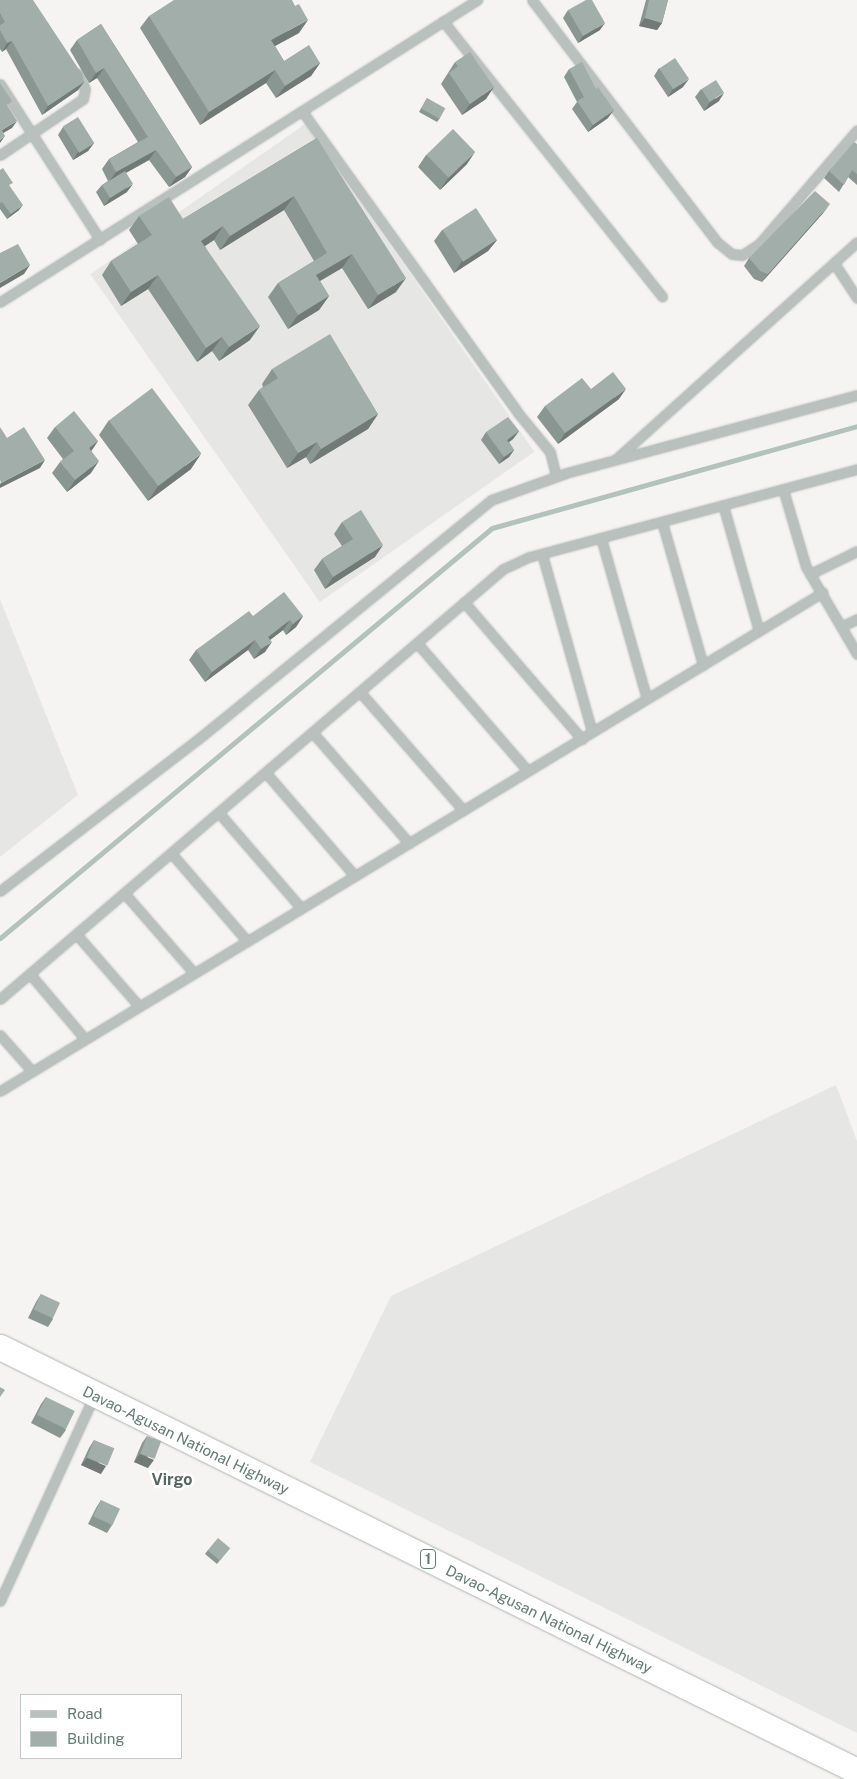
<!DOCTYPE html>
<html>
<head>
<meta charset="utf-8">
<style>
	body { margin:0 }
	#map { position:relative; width:857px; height:1779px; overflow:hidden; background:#f6f4f3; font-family:"Public Sans",sans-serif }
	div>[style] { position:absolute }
	.built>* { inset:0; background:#e6e6e5; transform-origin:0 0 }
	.stream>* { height:5px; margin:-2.5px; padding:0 2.5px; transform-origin:2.5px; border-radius:2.5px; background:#b3c2bc }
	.roads { filter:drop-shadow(0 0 1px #adb4b2) drop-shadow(0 0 1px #adb4b2) }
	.minor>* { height:9px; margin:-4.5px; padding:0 4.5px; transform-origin:4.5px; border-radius:4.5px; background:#b9c0be }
	.highway>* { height:25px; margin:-12.5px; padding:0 12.5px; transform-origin:12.5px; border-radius:12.5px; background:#fff }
	.wall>* { inset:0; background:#8a9692 }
	.shaded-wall>* { inset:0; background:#717a77 }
	.building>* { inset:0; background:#a1aeaa; transform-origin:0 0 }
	span { translate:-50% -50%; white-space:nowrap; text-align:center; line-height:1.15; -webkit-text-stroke:5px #fff; paint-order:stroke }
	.shield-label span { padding:1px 4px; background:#fff; border:1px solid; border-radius:4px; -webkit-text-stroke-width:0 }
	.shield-label { font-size:14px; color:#657a75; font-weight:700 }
	.street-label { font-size:15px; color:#657a75 }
	.neighbourhood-label { font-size:16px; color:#566662; font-weight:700 }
	.legend { position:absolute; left:20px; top:1694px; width:162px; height:65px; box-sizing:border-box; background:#fff; border:1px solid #c1cac8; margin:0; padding:6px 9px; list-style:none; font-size:15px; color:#657a75 }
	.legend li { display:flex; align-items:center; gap:10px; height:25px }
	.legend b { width:25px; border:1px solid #c1cac8 }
</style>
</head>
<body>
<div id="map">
	<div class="built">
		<div style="left:305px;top:124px;width:400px;height:262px;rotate:55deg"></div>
		<div style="clip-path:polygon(0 599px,78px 795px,0 857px)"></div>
		<div style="clip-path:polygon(836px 1085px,857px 1141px,857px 1733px,310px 1462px,391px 1296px)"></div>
	</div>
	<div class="stream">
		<div style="left:0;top:938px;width:640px;rotate:-39.81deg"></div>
		<div style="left:492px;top:528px;width:379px;rotate:-15.6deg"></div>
	</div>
	<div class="roads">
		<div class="minor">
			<div style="left:532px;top:0;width:305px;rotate:52.6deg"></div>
			<div style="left:717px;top:242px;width:19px;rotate:39deg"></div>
			<div style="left:732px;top:254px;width:10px;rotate:6deg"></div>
			<div style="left:742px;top:255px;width:20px;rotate:-33deg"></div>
			<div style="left:759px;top:244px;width:150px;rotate:-49.3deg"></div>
			<div style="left:443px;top:21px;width:352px;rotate:51.5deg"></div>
			<div style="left:0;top:84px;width:185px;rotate:57.3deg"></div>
			<div style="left:302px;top:111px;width:371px;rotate:54.4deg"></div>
			<div style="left:518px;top:413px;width:50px;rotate:50.6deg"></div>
			<div style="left:550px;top:452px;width:25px;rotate:76deg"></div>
			<div style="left:0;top:155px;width:100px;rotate:-34deg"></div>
			<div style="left:83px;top:99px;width:10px;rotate:-79deg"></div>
			<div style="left:85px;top:89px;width:17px;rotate:-115deg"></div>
			<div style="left:834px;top:263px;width:42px;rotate:56.7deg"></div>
			<div style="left:0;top:302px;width:565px;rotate:-32.34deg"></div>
			<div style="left:616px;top:459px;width:324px;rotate:-42deg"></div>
			<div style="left:783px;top:489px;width:81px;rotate:73.6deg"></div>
			<div style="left:806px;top:567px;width:101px;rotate:59.6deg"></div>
			<div style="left:723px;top:505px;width:131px;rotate:74.1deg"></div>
			<div style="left:662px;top:522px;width:149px;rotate:74deg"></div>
			<div style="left:601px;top:538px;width:167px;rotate:74.1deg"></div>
			<div style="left:542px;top:554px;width:185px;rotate:74.3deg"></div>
			<div style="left:810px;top:574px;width:52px;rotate:-26.1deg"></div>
			<div style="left:464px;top:602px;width:181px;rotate:49.3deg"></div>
			<div style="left:842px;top:626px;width:17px;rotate:-25deg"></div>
			<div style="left:417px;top:643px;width:169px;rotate:49.1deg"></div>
			<div style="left:360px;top:692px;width:157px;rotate:48.9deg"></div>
			<div style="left:313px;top:733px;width:146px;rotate:48.9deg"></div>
			<div style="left:266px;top:773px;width:136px;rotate:49.2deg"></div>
			<div style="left:219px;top:813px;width:125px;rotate:49.2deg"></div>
			<div style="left:172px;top:854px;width:115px;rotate:49.2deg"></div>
			<div style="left:0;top:891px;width:248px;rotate:-37.5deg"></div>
			<div style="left:197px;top:740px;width:380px;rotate:-39.2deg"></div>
			<div style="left:491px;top:500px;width:80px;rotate:-19.8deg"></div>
			<div style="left:566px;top:473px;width:301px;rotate:-15deg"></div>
			<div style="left:125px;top:894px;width:105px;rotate:48.9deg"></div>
			<div style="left:77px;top:935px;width:94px;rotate:48.9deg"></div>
			<div style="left:30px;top:974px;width:85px;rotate:49.8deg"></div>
			<div style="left:0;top:999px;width:662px;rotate:-40.53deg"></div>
			<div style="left:503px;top:569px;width:29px;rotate:-25deg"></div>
			<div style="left:529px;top:557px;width:340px;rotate:-15deg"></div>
			<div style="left:0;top:1035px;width:48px;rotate:48.4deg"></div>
			<div style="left:0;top:1091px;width:962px;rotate:-31.23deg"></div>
			<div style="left:0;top:1601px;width:226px;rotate:-65.4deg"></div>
		</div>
		<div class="highway">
			<div style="left:0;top:1347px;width:956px;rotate:26.32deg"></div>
		</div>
	</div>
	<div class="wall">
		<div style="clip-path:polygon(0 0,84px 82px,78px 90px,42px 115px,6px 49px,2px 52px,0 49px)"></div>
		<div style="clip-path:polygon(646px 0,668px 0,662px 23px,657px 30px,639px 26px)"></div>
		<div style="clip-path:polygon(568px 10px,600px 30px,578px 43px,563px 18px)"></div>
		<div style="clip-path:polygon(149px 16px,299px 33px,275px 46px,284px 61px,320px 63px,311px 76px,276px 98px,266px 83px,200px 125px,140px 28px)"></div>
		<div style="clip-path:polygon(101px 24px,192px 167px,185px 177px,169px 187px,149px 160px,126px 173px,127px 192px,104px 206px,96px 192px,102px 185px,108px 181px,102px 169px,109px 159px,138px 142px,97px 78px,89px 83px,70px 50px,77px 40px)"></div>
		<div style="clip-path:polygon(455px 62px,486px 99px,462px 115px,441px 84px)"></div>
		<div style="clip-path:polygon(659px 68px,683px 87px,668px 97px,654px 76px)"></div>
		<div style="clip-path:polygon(569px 69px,596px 89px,608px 118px,588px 132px,572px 109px,577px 102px,564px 77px)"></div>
		<div style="clip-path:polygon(701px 89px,719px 101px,704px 111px,695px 97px)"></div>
		<div style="clip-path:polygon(427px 98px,440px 118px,437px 122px,419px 112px)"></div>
		<div style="clip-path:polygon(63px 127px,94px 143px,88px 151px,73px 160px,58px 135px)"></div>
		<div style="clip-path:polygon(317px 138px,396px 292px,368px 309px,342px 268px,320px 281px,329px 296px,319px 310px,288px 329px,268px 297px,278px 283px,314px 261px,284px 210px,220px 250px,214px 240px,205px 246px,250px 340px,219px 361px,212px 351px,197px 362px,148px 289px,121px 306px,102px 275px,111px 261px,138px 244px,129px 230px,139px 216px,183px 219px)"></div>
		<div style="clip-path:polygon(857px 144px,857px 185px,848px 177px,839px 192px,824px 178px,829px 171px)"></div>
		<div style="clip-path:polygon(426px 155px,467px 164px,440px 190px,418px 167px)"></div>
		<div style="clip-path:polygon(0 170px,10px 187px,19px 210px,7px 219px,0 209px)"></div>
		<div style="clip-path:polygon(824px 212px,762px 282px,754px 279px,744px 266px,749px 258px)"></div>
		<div style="clip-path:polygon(442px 230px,497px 240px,488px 251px,454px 273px,434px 241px)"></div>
		<div style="clip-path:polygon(272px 369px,378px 414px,368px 429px,310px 464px,306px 457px,287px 468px,248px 405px,259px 390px,263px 387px,262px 384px)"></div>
		<div style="clip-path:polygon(591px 389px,619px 399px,558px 444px,537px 417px,545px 406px)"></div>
		<div style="clip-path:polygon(109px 420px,191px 469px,148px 501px,99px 435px)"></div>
		<div style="clip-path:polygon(55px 427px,98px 441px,91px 451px,91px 473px,67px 492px,52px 473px,60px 462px,63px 459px,47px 438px)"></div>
		<div style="clip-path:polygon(519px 431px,513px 439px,509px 442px,514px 450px,509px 457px,499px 464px,481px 440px,486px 432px)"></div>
		<div style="clip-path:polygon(342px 522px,375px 557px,325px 589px,314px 570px,322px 559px,342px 546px,334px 534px)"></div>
		<div style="clip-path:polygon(253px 616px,303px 616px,296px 627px,286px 635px,283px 630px,270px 640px,265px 652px,254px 659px,248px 650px,205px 682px,189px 660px,196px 650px)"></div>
		<div style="clip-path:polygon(41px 1294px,53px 1319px,48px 1327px,28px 1318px,36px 1302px)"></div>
		<div style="clip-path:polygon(46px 1397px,66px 1430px,60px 1438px,31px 1423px,41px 1404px)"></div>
		<div style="clip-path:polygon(147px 1436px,148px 1468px,134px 1462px,142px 1443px)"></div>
		<div style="clip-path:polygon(94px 1440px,101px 1474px,81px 1465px,89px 1448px)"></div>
		<div style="clip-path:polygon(101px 1500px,112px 1525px,107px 1533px,88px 1524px,96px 1508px)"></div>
		<div style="clip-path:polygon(208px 1550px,227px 1551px,217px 1564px,205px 1554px)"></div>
	</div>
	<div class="shaded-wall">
		<div style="clip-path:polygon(645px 18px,662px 23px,657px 30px,639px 26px)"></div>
		<div style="clip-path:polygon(308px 20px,299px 33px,262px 53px,271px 40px)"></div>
		<div style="clip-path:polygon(605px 23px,600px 30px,578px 43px,583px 36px)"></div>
		<div style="clip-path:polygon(12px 41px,6px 49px,2px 52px,7px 43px)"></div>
		<div style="clip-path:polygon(320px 63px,311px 76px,276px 98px,285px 86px)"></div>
		<div style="clip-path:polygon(104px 68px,97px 78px,89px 83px,96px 73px)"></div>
		<div style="clip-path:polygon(275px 70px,266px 83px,200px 125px,209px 112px)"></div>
		<div style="clip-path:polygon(689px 79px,683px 87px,668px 97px,673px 89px)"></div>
		<div style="clip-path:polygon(84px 82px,78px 90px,42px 115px,48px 106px)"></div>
		<div style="clip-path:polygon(494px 87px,486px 99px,462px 115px,470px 104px)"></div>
		<div style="clip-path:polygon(724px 93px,719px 101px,704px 111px,709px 103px)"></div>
		<div style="clip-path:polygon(614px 110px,608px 118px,588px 132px,593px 125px)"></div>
		<div style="clip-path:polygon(17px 121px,12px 128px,0 135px,2px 130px)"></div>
		<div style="clip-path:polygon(5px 136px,0 143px,0 140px)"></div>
		<div style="clip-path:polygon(94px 143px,88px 151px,73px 160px,78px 152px)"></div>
		<div style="clip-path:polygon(156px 150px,149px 160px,109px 182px,116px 172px)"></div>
		<div style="clip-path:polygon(475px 152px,467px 164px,440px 190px,448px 178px)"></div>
		<div style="clip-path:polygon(192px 167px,185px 177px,169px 187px,176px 177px)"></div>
		<div style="clip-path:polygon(133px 184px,127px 192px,104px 206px,110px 198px)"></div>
		<div style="clip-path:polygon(294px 196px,284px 210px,220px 250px,230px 236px)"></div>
		<div style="clip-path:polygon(830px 204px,824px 212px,762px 282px,768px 274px)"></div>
		<div style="clip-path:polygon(23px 205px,19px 210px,7px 219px,11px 214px)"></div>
		<div style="clip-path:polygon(223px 226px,214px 240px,191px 255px,201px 241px)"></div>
		<div style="clip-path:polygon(497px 240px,488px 251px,454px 273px,462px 261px)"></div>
		<div style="clip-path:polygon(352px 254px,342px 268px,306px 289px,316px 275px)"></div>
		<div style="clip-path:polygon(30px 265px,24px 274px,0 288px,0 283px)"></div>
		<div style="clip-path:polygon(158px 275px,148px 289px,121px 306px,131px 292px)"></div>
		<div style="clip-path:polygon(406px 278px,396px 292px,368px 309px,378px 295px)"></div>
		<div style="clip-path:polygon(329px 296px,319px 310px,288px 329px,298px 315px)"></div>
		<div style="clip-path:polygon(260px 326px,250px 340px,219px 361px,229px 347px)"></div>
		<div style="clip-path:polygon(222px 337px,212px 351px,197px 362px,206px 348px)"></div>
		<div style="clip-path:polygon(626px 389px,619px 399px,558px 444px,565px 433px)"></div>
		<div style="clip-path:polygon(378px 414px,368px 429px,310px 464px,321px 449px)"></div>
		<div style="clip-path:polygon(519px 431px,513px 439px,501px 448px,507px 440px)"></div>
		<div style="clip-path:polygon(98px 441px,90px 453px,89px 448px)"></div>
		<div style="clip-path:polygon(317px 442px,306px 457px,287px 468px,298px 453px)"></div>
		<div style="clip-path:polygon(514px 450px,509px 457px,499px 464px,504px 457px)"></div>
		<div style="clip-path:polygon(201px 454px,191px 469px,148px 501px,158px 486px)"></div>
		<div style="clip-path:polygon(45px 460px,40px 468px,0 488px,0 484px,1px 483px)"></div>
		<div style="clip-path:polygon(99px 461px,91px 473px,67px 492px,75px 480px)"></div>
		<div style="clip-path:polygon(383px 545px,375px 557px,325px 589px,333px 577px)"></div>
		<div style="clip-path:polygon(303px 616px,296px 627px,286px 635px,293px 624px)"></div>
		<div style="clip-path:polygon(290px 620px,283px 630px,261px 647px,268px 637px)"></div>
		<div style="clip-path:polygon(255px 640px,248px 650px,205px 682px,212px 672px)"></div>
		<div style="clip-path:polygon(272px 642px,265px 652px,254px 659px,261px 649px)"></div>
		<div style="clip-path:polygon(140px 1454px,154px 1460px,148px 1468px,134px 1462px)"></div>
		<div style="clip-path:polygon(87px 1458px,106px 1466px,101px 1474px,81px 1465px)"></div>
	</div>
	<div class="building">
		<div style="clip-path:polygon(0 0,33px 0,82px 74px,84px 82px,48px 106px,12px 41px,7px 43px,0 30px,0 25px,5px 22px,0 13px)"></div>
		<div style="clip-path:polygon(174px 0,292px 0,295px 6px,299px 4px,308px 20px,271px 40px,284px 61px,309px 45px,320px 63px,285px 86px,275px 70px,209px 112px,149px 16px)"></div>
		<div style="clip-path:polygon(586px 0,592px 0,605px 23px,583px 36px,568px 10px)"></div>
		<div style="clip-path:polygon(649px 0,668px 0,662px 23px,645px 18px)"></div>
		<div style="clip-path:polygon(101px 24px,192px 167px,176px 177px,156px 150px,116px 172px,109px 159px,148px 137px,104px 68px,96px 73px,77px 40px)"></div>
		<div style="clip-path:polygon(470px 52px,494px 87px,470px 104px,449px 73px,458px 66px,455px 62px)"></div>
		<div style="left:675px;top:58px;width:25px;height:19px;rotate:56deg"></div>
		<div style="clip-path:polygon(582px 62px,596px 89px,598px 87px,614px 110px,593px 125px,577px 101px,584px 97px,569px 69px)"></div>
		<div style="left:716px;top:80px;width:15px;height:17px;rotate:58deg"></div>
		<div style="clip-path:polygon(0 83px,12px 101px,7px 105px,17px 121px,2px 130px,5px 136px,0 140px)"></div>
		<div style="left:427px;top:98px;width:21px;height:12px;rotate:29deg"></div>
		<div style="left:78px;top:117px;width:31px;height:18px;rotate:58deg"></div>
		<div style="left:453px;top:129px;width:32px;height:37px;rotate:46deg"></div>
		<div style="clip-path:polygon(317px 138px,406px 278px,378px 295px,352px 254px,316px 275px,329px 296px,298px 315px,278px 283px,327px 253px,294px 196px,230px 236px,223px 226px,201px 241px,260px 326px,229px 347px,222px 337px,206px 348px,158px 275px,131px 292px,111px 261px,152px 235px,139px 216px,169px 197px,183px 219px)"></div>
		<div style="clip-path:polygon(854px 142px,857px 144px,857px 174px,852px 170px,844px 185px,829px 171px)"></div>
		<div style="clip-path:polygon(3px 168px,13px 183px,9px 185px,23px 205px,11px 214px,2px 202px,0 203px,0 170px)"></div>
		<div style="left:125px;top:171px;width:15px;height:27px;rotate:58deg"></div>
		<div style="clip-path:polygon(815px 191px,830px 204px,768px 274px,760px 271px,749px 258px)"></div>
		<div style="left:476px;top:208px;width:38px;height:40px;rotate:57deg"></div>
		<div style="clip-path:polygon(18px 244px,30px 265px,0 283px,0 253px)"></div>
		<div style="clip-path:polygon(330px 334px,378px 414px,321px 449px,317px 442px,298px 453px,259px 390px,278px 378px,272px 369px)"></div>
		<div style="clip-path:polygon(613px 372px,626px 389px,565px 433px,545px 406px,582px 378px,591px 389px)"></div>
		<div style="left:152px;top:388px;width:82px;height:54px;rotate:53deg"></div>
		<div style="clip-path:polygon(74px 411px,98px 441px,89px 448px,99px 461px,75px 480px,60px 462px,74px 451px,55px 427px)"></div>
		<div style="clip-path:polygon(508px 417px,519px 431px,507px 440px,514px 450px,504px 457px,486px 432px)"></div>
		<div style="clip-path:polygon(0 427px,7px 438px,24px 427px,45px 460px,1px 483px,0 480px)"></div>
		<div style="clip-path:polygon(361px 510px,383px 545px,333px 577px,322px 559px,353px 539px,342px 522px)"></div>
		<div style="clip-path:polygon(284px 592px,303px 616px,293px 624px,290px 620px,268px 637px,272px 642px,261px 649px,255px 640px,212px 672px,196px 650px,249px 611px,253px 616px)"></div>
		<div style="left:41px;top:1294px;width:21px;height:17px;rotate:25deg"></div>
		<div style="clip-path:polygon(0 1387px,5px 1390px,0 1397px)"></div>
		<div style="left:46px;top:1397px;width:32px;height:20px;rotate:26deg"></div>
		<div style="left:147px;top:1436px;width:15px;height:19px;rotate:20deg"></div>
		<div style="left:94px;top:1440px;width:22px;height:19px;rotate:22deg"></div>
		<div style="left:101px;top:1500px;width:21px;height:18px;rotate:25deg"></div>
		<div style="left:218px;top:1538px;width:16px;height:16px;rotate:40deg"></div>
	</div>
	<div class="shield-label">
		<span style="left:428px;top:1559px">1</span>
	</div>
	<div class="street-label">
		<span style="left:186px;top:1440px;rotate:26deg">Davao-Agusan National Highway</span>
		<span style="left:549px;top:1619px;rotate:26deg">Davao-Agusan National Highway</span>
	</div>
	<div class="neighbourhood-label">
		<span style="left:172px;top:1480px">Virgo</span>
	</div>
	<ul class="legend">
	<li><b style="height:6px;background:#b9c0be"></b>Road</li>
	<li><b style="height:14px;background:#a1aeaa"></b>Building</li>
	</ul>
</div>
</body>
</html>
